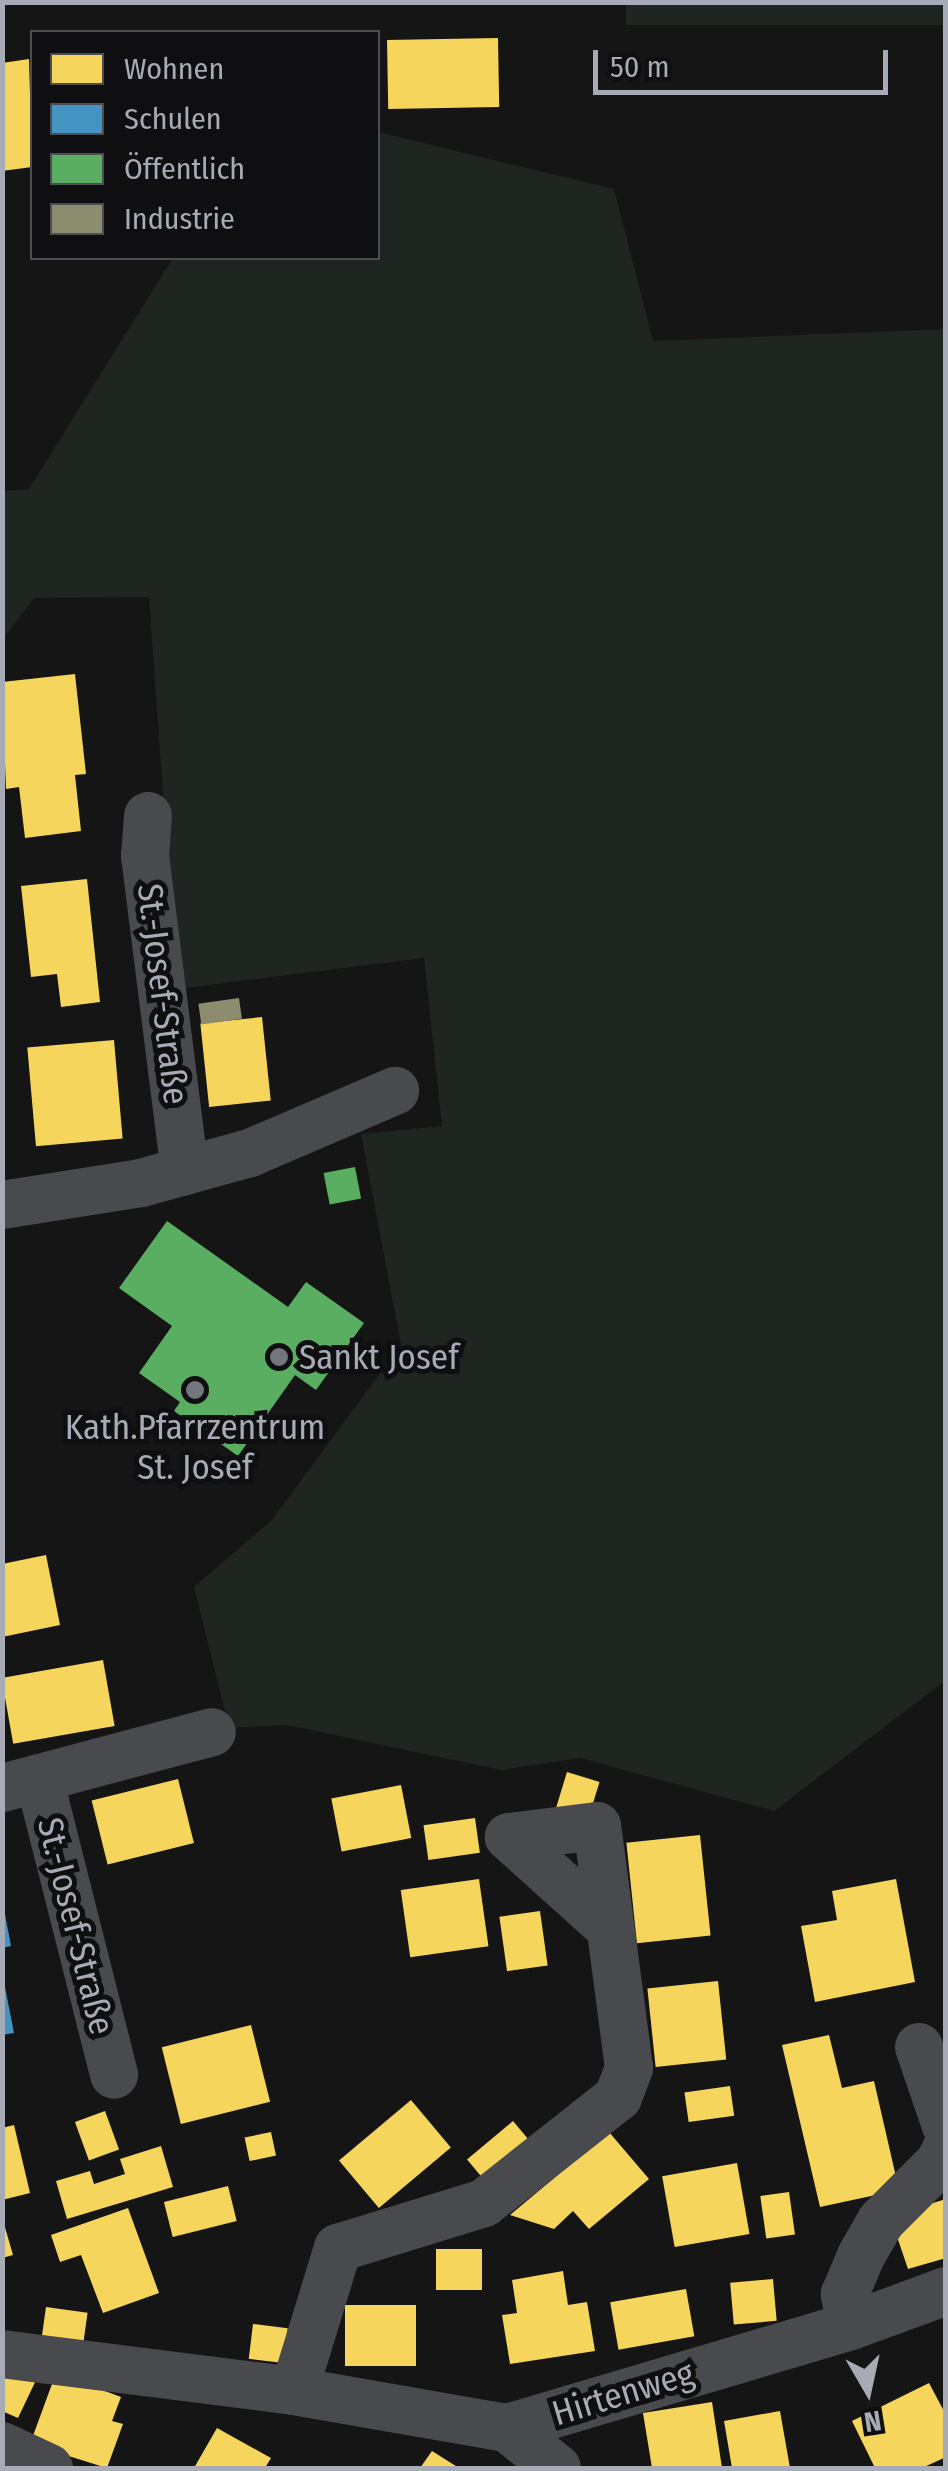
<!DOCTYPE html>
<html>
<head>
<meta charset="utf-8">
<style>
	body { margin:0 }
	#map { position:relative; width:948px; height:2471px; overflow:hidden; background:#151515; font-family:"Fira Sans Condensed",sans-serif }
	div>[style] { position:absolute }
	.green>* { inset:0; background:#1f2520; transform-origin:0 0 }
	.homes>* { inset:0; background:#f6d55c; transform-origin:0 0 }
	.schools>* { inset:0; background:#4393c3 }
	.public>* { inset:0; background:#5aae61; transform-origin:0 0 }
	.industry>* { inset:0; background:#8c8c6e; transform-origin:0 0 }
	.minor>* { height:48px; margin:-24px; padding:0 24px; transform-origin:24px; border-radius:24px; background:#494a4e }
	.dots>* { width:28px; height:28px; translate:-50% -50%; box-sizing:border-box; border:5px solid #0f0f11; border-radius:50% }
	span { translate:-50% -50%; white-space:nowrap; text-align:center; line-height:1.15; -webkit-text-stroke:10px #0f0f11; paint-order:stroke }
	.street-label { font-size:35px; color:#a7abb5 }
	.poi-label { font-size:35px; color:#a7abb5 }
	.left { translate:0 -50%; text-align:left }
	.frame { position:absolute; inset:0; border:5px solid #a7abb5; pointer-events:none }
	.legend { position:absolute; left:30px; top:30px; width:350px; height:230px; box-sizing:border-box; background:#0f0f11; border:2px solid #4c4d53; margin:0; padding:12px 18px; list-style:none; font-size:30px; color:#a7abb5 }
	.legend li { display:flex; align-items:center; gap:20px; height:50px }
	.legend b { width:50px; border:2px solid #4c4d53 }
	.north { position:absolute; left:818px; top:2341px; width:100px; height:100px; -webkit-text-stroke:8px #0f0f11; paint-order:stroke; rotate:171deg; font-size:28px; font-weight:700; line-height:40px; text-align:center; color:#a7abb5 }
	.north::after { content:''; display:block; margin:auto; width:35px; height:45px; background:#a7abb5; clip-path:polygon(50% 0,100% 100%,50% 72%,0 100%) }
	.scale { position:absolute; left:593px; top:50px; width:295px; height:45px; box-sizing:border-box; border:5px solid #a7abb5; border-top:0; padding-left:12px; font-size:30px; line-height:35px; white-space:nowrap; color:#a7abb5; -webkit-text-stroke:8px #0f0f11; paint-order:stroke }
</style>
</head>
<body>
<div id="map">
	<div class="green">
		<div style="left:626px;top:3px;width:319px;height:22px"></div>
		<div style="clip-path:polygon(378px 132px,614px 189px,653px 341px,945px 329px,945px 1681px,774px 1811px,580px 1758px,501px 1770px,287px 1725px,229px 1728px,194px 1587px,271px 1521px,401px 1345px,361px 1134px,442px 1126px,424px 958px,177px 989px,149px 597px,34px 598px,3px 639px,3px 491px,29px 489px,173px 258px,378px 258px)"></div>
	</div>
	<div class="homes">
		<div style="left:498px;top:38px;width:69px;height:111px;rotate:89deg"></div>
		<div style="clip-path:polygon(29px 59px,32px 167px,2px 171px,2px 63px)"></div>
		<div style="clip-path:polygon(75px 674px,86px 774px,75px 775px,81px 831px,25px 838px,19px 787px,6px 789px,2px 682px)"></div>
		<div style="clip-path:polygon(87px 879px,100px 1002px,61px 1007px,57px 974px,31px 977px,21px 886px)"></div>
		<div style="left:262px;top:1017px;width:84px;height:62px;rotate:84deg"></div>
		<div style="left:114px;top:1040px;width:99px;height:87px;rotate:85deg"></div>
		<div style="clip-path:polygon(46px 1555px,60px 1625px,2px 1637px,2px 1564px)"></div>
		<div style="left:103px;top:1660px;width:67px;height:103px;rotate:80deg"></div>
		<div style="left:567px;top:1772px;width:34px;height:37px;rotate:17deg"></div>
		<div style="left:178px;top:1779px;width:66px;height:89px;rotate:76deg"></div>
		<div style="left:401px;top:1785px;width:54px;height:71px;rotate:79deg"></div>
		<div style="left:475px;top:1818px;width:35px;height:52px;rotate:82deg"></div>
		<div style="left:700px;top:1835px;width:101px;height:74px;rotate:84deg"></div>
		<div style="left:479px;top:1879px;width:68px;height:79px;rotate:82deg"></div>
		<div style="clip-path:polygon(896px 1879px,915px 1982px,815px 2002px,801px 1926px,837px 1920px,832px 1891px)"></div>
		<div style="left:540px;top:1911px;width:55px;height:41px;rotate:82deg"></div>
		<div style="left:718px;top:1981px;width:79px;height:71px;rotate:84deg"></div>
		<div style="left:251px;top:2025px;width:79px;height:92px;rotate:76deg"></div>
		<div style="clip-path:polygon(829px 2035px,842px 2088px,874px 2081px,899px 2190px,820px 2207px,782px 2045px)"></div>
		<div style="left:730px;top:2086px;width:30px;height:46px;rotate:82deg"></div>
		<div style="left:411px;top:2100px;width:62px;height:94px;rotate:50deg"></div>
		<div style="left:105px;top:2111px;width:41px;height:32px;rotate:70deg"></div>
		<div style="left:513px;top:2121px;width:31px;height:60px;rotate:50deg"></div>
		<div style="clip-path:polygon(14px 2125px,30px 2193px,2px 2200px,2px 2128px)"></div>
		<div style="left:271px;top:2132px;width:24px;height:27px;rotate:78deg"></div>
		<div style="clip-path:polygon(609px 2132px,649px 2179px,589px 2229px,573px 2211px,554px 2229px,510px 2215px)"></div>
		<div style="clip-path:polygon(161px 2146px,173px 2187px,67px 2219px,56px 2181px,90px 2171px,94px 2184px,125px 2174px,120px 2159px)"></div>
		<div style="left:737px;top:2163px;width:72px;height:76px;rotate:80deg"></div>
		<div style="left:228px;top:2186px;width:36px;height:66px;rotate:76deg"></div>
		<div style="left:789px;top:2192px;width:43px;height:29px;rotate:82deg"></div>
		<div style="clip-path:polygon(946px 2199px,946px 2258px,908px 2269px,890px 2216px)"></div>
		<div style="clip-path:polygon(128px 2208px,159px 2293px,103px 2313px,81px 2255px,60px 2262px,51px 2235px)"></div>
		<div style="clip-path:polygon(2px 2217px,13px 2255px,2px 2258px)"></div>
		<div style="left:436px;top:2249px;width:46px;height:41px"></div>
		<div style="clip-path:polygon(563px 2271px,568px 2305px,587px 2302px,595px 2351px,510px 2364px,502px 2315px,517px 2313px,512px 2280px)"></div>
		<div style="left:773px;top:2279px;width:42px;height:43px;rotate:85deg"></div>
		<div style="left:686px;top:2289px;width:48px;height:77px;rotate:80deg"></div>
		<div style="left:345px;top:2305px;width:71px;height:61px"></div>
		<div style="left:46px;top:2307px;width:42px;height:30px;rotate:8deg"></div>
		<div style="left:253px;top:2324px;width:35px;height:35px;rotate:7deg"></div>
		<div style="clip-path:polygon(56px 2373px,121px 2397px,112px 2421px,123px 2424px,107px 2468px,30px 2444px)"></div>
		<div style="clip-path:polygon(2px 2374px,38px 2376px,18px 2418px,2px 2411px)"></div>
		<div style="clip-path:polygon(929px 2383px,946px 2415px,946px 2457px,922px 2468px,875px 2468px,852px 2421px)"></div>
		<div style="clip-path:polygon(712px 2402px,722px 2468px,652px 2468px,643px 2413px)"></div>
		<div style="clip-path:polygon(780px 2411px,790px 2468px,732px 2468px,724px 2421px)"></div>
		<div style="clip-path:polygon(217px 2428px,271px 2458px,265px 2468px,194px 2468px)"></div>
		<div style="clip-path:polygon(432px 2451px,459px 2468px,420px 2468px)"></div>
	</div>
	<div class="schools">
		<div style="clip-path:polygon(4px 1909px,11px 1946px,2px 1948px,2px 1910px)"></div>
		<div style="clip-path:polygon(4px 1982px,14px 2033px,2px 2035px,2px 1983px)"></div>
	</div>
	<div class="public">
		<div style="left:355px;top:1167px;width:32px;height:32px;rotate:79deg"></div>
		<div style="clip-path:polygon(167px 1221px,288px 1307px,306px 1282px,364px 1323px,316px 1390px,295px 1375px,238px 1456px,174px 1411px,180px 1402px,139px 1373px,172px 1326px,119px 1288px)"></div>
	</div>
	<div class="industry">
		<div style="left:239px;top:998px;width:21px;height:41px;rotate:82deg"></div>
	</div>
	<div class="minor">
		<div style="left:148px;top:816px;width:40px;rotate:94.3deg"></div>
		<div style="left:145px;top:856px;width:318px;rotate:82.8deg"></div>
		<div style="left:2px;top:1205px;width:141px;rotate:-9deg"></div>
		<div style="left:141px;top:1183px;width:113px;rotate:-15.4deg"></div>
		<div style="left:250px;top:1153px;width:158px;rotate:-23.2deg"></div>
		<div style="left:39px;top:1778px;width:306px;rotate:75.8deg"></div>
		<div style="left:2px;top:1788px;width:217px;rotate:-14.9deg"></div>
		<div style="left:509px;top:1837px;width:135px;rotate:42deg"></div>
		<div style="left:919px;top:2047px;width:83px;rotate:71.1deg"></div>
		<div style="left:851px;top:2326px;width:33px;rotate:-101deg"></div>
		<div style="left:845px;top:2294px;width:41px;rotate:-67.2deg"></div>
		<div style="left:861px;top:2256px;width:40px;rotate:-60.3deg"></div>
		<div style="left:881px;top:2221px;width:83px;rotate:-45deg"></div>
		<div style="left:940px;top:2162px;width:14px;rotate:-65deg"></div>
		<div style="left:2px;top:2354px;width:294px;rotate:7.2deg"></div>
		<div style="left:294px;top:2391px;width:216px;rotate:9.9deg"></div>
		<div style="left:507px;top:2428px;width:359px;rotate:-16.5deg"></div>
		<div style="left:851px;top:2326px;width:101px;rotate:-20.2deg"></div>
		<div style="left:294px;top:2391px;width:150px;rotate:-72.9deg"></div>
		<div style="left:338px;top:2248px;width:153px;rotate:-17.1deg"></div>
		<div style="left:484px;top:2203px;width:171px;rotate:-38.3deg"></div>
		<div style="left:618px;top:2097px;width:31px;rotate:-69deg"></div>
		<div style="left:629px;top:2068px;width:244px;rotate:-97.5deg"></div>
		<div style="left:597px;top:1826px;width:89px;rotate:172.9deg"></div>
		<div style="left:507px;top:2428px;width:64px;rotate:38.7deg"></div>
		<div style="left:2px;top:2446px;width:52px;rotate:25.1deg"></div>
	</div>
	<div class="dots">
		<div style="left:279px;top:1357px;background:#74767d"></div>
		<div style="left:195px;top:1390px;background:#74767d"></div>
	</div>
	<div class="street-label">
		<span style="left:163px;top:994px;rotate:83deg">St.-Josef-Straße</span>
		<span style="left:76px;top:1926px;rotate:76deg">St.-Josef-Straße</span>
		<span style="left:623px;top:2393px;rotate:-17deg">Hirtenweg</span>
	</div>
	<div class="poi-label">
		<span class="left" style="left:299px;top:1357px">Sankt Josef</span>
		<span style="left:195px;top:1447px">Kath.Pfarrzentrum<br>St. Josef</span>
	</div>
	<div class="frame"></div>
	<ul class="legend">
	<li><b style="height:28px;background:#f6d55c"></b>Wohnen</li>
	<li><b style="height:28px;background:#4393c3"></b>Schulen</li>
	<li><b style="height:28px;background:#5aae61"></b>Öffentlich</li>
	<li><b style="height:28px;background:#8c8c6e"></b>Industrie</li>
	</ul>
	<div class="north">N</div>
	<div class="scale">50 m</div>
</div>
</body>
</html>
